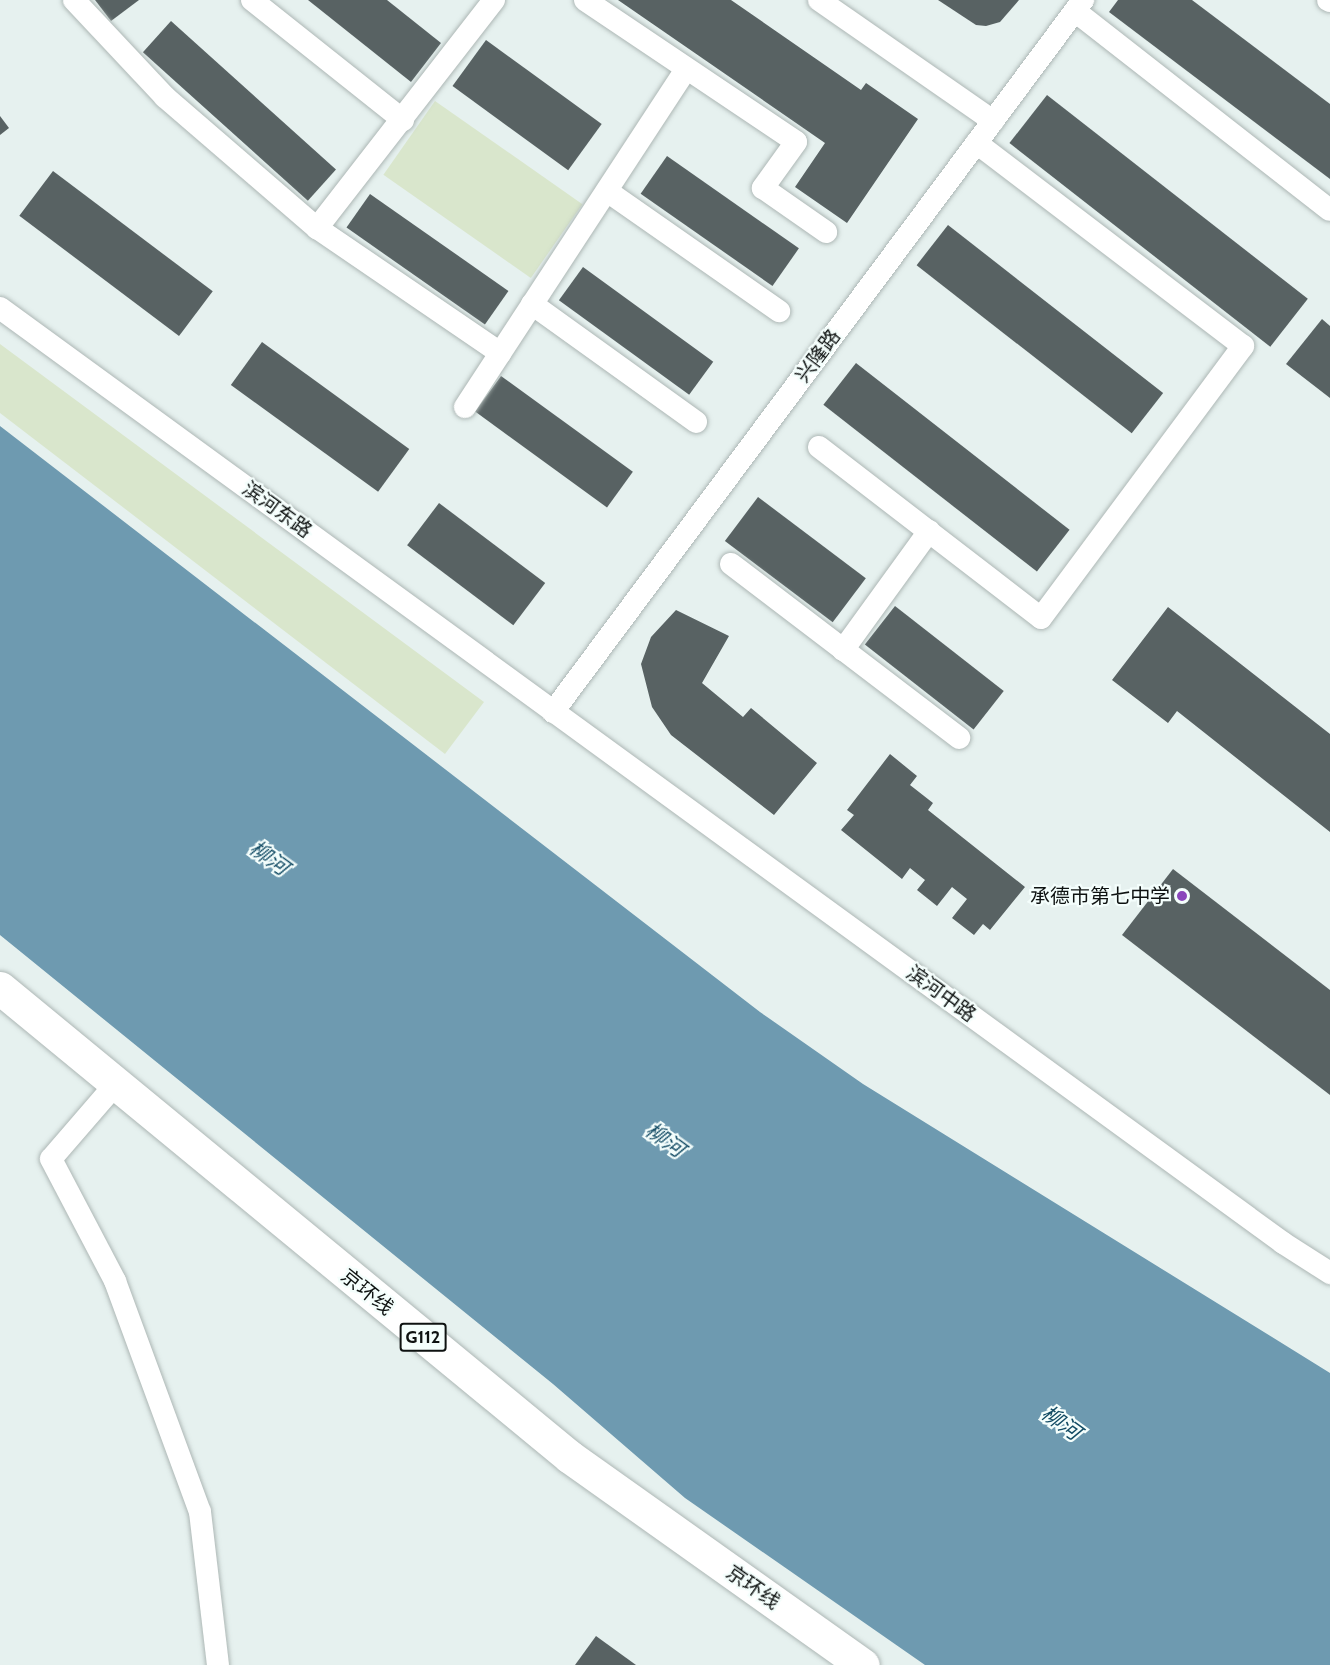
<!DOCTYPE html>
<html>
<head>
<meta charset="utf-8">
<style>
	body { margin:0 }
	#map { position:relative; width:1330px; height:1665px; overflow:hidden; background:#e6f1ef; font-family:Cabin,"Noto Sans SC",sans-serif }
	div>[style] { position:absolute }
	.green>* { inset:0; background:#d9e6cc; transform-origin:0 0 }
	.water>* { inset:0; background:#6e9ab0 }
	.building>* { inset:0; background:#586263; transform-origin:0 0 }
	.roads { filter:drop-shadow(0 0 2px #adb7b5) drop-shadow(0 0 2px #adb7b5) }
	.street>* { height:22px; margin:-11px; padding:0 11px; transform-origin:11px; border-radius:11px; background:#fff }
	.highway>* { height:33px; margin:-16.5px; padding:0 16.5px; transform-origin:16.5px; border-radius:16.5px; background:#fff }
	.dots>* { width:16px; height:16px; translate:-50% -50%; box-sizing:border-box; border:3px solid #f4fefc; border-radius:50% }
	span { translate:-50% -50%; white-space:nowrap; text-align:center; line-height:1.15; -webkit-text-stroke:4.5px #f4fefc; paint-order:stroke }
	.shield-label span { padding:2px 4px; background:#f4fefc; border:2px solid; border-radius:4px; -webkit-text-stroke-width:0 }
	.shield-label { font-size:18px; color:#0e1211; font-weight:700 }
	.street-label { font-size:20px; color:#0e1211 }
	.poi-label { font-size:20px; color:#0e1211 }
	.right { translate:-100% -50%; text-align:right }
	.water-label { font-size:21px; color:#124b64; font-style:italic }
</style>
</head>
<body>
<div id="map">
	<div class="green">
		<div style="left:435px;top:101px;width:180px;height:90px;rotate:35deg"></div>
		<div style="clip-path:polygon(0 344px,484px 702px,445px 754px,0 413px)"></div>
	</div>
	<div class="water">
		<div style="clip-path:polygon(0 426px,760px 1012px,863px 1084px,1330px 1373px,1330px 1665px,925px 1665px,685px 1498px,553px 1384px,0 935px)"></div>
	</div>
	<div class="building">
		<div style="clip-path:polygon(95px 0,139px 0,111px 21px)"></div>
		<div style="clip-path:polygon(308px 0,387px 0,441px 43px,411px 82px)"></div>
		<div style="clip-path:polygon(618px 0,731px 0,861px 90px,866px 83px,918px 119px,847px 223px,795px 187px,825px 143px)"></div>
		<div style="clip-path:polygon(938px 0,1019px 0,1000px 22px,986px 26px,976px 25px)"></div>
		<div style="clip-path:polygon(1118px 0,1192px 0,1330px 104px,1330px 179px,1109px 12px)"></div>
		<div style="left:171px;top:21px;width:222px;height:42px;rotate:42deg"></div>
		<div style="left:486px;top:40px;width:143px;height:57px;rotate:36deg"></div>
		<div style="left:1047px;top:95px;width:331px;height:61px;rotate:38deg"></div>
		<div style="clip-path:polygon(0 116px,9px 128px,0 135px)"></div>
		<div style="left:667px;top:156px;width:161px;height:46px;rotate:35deg"></div>
		<div style="left:53px;top:171px;width:200px;height:56px;rotate:37deg"></div>
		<div style="left:370px;top:194px;width:169px;height:41px;rotate:35deg"></div>
		<div style="left:948px;top:225px;width:273px;height:51px;rotate:38deg"></div>
		<div style="left:583px;top:267px;width:161px;height:41px;rotate:36deg"></div>
		<div style="clip-path:polygon(1322px 319px,1330px 326px,1330px 398px,1286px 364px)"></div>
		<div style="left:262px;top:342px;width:182px;height:53px;rotate:36deg"></div>
		<div style="left:856px;top:363px;width:271px;height:53px;rotate:38deg"></div>
		<div style="left:501px;top:376px;width:163px;height:44px;rotate:36deg"></div>
		<div style="left:758px;top:497px;width:135px;height:55px;rotate:37deg"></div>
		<div style="left:439px;top:503px;width:133px;height:53px;rotate:37deg"></div>
		<div style="left:895px;top:606px;width:138px;height:49px;rotate:38deg"></div>
		<div style="clip-path:polygon(1168px 607px,1330px 734px,1330px 832px,1177px 711px,1168px 723px,1112px 680px)"></div>
		<div style="clip-path:polygon(676px 610px,729px 636px,702px 683px,743px 717px,751px 708px,817px 763px,774px 815px,671px 735px,652px 707px,641px 664px,651px 637px)"></div>
		<div style="clip-path:polygon(890px 754px,917px 776px,910px 785px,933px 803px,928px 810px,1025px 887px,990px 930px,983px 924px,974px 935px,952px 918px,967px 899px,952px 887px,937px 906px,917px 890px,925px 880px,910px 868px,902px 879px,841px 830px,854px 815px,847px 810px)"></div>
		<div style="clip-path:polygon(1173px 869px,1330px 990px,1330px 1095px,1122px 935px)"></div>
		<div style="clip-path:polygon(596px 1636px,636px 1665px,575px 1665px)"></div>
	</div>
	<div class="roads">
		<div class="street">
			<div style="left:74px;top:0;width:133px;rotate:46.8deg"></div>
			<div style="left:165px;top:97px;width:201px;rotate:40.8deg"></div>
			<div style="left:252px;top:0;width:193px;rotate:38.5deg"></div>
			<div style="left:494px;top:0;width:289px;rotate:127.8deg"></div>
			<div style="left:317px;top:228px;width:222px;rotate:34.3deg"></div>
			<div style="left:585px;top:0;width:254px;rotate:33.9deg"></div>
			<div style="left:796px;top:142px;width:57px;rotate:125.7deg"></div>
			<div style="left:763px;top:188px;width:77px;rotate:34.9deg"></div>
			<div style="left:819px;top:0;width:212px;rotate:34.8deg"></div>
			<div style="left:1328px;top:0;width:2px;rotate:27deg"></div>
			<div style="left:1075px;top:11px;width:323px;rotate:38deg"></div>
			<div style="left:607px;top:191px;width:210px;rotate:34.9deg"></div>
			<div style="left:532px;top:304px;width:202px;rotate:35.7deg"></div>
			<div style="left:0;top:308px;width:1588px;rotate:36.08deg"></div>
			<div style="left:1283px;top:1243px;width:56px;rotate:32.6deg"></div>
			<div style="left:465px;top:407px;width:404px;rotate:-56.8deg"></div>
			<div style="left:819px;top:447px;width:280px;rotate:37.6deg"></div>
			<div style="left:1041px;top:618px;width:339px;rotate:-53.4deg"></div>
			<div style="left:1243px;top:346px;width:335px;rotate:-142.7deg"></div>
			<div style="left:731px;top:564px;width:287px;rotate:37.3deg"></div>
			<div style="left:843px;top:650px;width:147px;rotate:-54.1deg"></div>
			<div style="left:553px;top:712px;width:888px;rotate:-53.34deg"></div>
			<div style="left:114px;top:1086px;width:96px;rotate:130.8deg"></div>
			<div style="left:51px;top:1159px;width:138px;rotate:62.3deg"></div>
			<div style="left:115px;top:1281px;width:246px;rotate:69.8deg"></div>
			<div style="left:200px;top:1512px;width:154px;rotate:83.3deg"></div>
		</div>
		<div class="highway">
			<div style="left:0;top:988px;width:738px;rotate:39.45deg"></div>
			<div style="left:570px;top:1457px;width:359px;rotate:35.4deg"></div>
		</div>
	</div>
	<div class="dots">
		<div style="left:1182px;top:896px;background:#8a47bb"></div>
	</div>
	<div class="shield-label">
		<span style="left:423px;top:1337px">G112</span>
	</div>
	<div class="street-label">
		<span style="left:818px;top:356px;rotate:-53deg">兴隆路</span>
		<span style="left:277px;top:510px;rotate:36deg">滨河东路</span>
		<span style="left:941px;top:994px;rotate:36deg">滨河中路</span>
		<span style="left:367px;top:1292px;rotate:39deg">京环线</span>
		<span style="left:753px;top:1587px;rotate:35deg">京环线</span>
	</div>
	<div class="poi-label">
		<span class="right" style="left:1170px;top:896px">承德市第七中学</span>
	</div>
	<div class="water-label">
		<span style="left:269px;top:858px;rotate:36deg">柳河</span>
		<span style="left:665px;top:1140px;rotate:36deg">柳河</span>
		<span style="left:1061px;top:1423px;rotate:36deg">柳河</span>
	</div>
</div>
</body>
</html>
